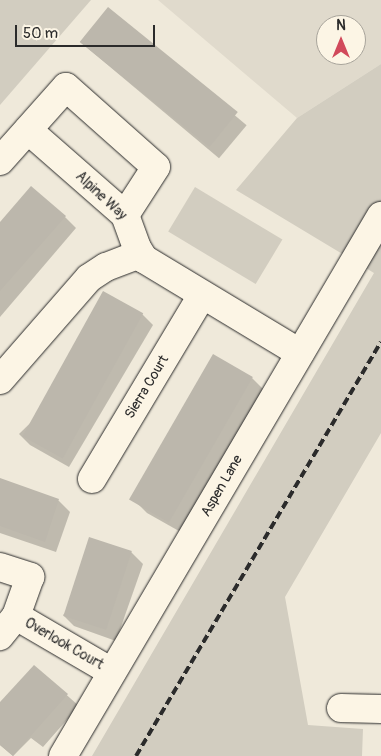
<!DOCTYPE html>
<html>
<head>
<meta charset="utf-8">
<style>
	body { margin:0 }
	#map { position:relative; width:381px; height:756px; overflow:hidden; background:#efe9da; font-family:Pangolin,sans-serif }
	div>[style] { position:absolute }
	.built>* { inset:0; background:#e0dacc }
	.green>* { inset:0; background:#d2cdc0; transform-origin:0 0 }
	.shadow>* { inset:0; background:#0003; transform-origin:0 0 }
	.building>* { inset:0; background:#bcb7ac; transform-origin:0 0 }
	.roads { filter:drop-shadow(0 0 1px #2b2b2b) drop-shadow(0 0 1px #2b2b2b) }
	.minor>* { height:28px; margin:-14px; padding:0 14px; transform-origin:14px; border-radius:14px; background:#fcf5e5 }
	.rail>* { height:4px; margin-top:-2px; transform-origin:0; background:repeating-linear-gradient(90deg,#2b2b2b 0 8px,transparent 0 12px) }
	span { translate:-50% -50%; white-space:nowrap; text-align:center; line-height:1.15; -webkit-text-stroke:4px #fcf5e5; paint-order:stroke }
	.street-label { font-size:14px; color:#2b2b2b }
	.north { position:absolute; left:316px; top:15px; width:50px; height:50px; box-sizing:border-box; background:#fcf5e5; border:1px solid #a8a49b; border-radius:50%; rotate:0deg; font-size:14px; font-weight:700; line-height:20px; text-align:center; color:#2b2b2b }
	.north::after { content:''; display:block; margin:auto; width:18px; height:22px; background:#d1495b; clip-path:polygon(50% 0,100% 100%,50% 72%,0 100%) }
	.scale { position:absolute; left:15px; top:25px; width:140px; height:22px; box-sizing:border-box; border:2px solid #2b2b2b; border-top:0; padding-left:6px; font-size:15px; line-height:18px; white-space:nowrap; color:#2b2b2b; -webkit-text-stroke:4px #fcf5e5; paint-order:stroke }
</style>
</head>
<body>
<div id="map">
	<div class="built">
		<div style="clip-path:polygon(evenodd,158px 0,381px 0,381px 64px,297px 118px,158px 0,326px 25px,356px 25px,356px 55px,326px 55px,326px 25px)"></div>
	</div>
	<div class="green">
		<div style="clip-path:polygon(0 0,91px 0,0 105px)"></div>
		<div style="clip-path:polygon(381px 64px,381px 433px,285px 597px,308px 725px,363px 729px,362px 756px,92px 756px,374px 273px,236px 190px,297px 118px)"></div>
		<div style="left:195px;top:187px;width:102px;height:52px;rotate:31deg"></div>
	</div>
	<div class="shadow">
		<div style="left:108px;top:9px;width:181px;height:43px;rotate:40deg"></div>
		<div style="clip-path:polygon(65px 217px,76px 228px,0 317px,0 224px)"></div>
		<div style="clip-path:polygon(142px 314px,153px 325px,69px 467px,30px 445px,19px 434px)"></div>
		<div style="clip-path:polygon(252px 378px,263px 389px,186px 535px,147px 513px,136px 502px)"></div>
		<div style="clip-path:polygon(0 480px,59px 501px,70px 512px,56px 552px,0 533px)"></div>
		<div style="clip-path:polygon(131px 552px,143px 564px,116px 641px,74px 626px,63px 615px)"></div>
		<div style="clip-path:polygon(34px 666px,79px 706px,43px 747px,31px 738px,13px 756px,0 745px,0 705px)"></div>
	</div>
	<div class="building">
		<div style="left:108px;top:7px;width:167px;height:45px;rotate:39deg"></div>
		<div style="clip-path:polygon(31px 186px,66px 216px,0 291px,0 222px)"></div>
		<div style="left:103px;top:291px;width:46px;height:166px;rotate:29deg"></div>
		<div style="left:213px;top:354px;width:46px;height:168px;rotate:30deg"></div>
		<div style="clip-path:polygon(0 478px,59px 499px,45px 542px,0 526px)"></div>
		<div style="left:89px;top:537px;width:45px;height:83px;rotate:18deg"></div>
		<div style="clip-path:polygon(34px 665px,68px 694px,13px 756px,0 745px,0 702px)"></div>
	</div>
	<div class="roads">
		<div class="minor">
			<div style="left:28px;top:130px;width:129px;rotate:41.2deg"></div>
			<div style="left:125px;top:215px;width:35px;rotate:70deg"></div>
			<div style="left:137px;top:248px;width:13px;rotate:58deg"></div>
			<div style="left:144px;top:259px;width:182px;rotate:31.1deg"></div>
			<div style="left:0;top:161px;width:99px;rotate:-48.3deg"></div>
			<div style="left:66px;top:87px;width:120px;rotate:41.6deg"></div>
			<div style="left:156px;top:167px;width:57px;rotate:122.9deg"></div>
			<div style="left:0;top:380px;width:135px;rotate:-48.9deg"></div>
			<div style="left:89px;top:278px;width:20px;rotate:-33deg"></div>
			<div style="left:106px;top:267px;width:36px;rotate:-21deg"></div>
			<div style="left:92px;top:479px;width:214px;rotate:-59.1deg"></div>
			<div style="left:0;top:567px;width:32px;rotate:18deg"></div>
			<div style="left:30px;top:577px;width:41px;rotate:109.7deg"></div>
			<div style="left:16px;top:616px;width:26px;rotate:129deg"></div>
			<div style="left:16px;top:616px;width:111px;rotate:30.3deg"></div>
			<div style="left:341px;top:708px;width:40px;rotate:1.4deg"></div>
			<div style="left:63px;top:756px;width:627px;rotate:-59.51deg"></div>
		</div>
	</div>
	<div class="rail">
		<div style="left:136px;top:756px;width:481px;rotate:-59.4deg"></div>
	</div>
	<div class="street-label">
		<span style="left:101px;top:196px;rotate:43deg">Alpine Way</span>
		<span style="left:147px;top:387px;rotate:-59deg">Sierra Court</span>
		<span style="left:222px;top:486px;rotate:-60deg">Aspen Lane</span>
		<span style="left:64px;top:644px;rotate:30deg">Overlook Court</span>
	</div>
	<div class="north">N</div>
	<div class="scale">50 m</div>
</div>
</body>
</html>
